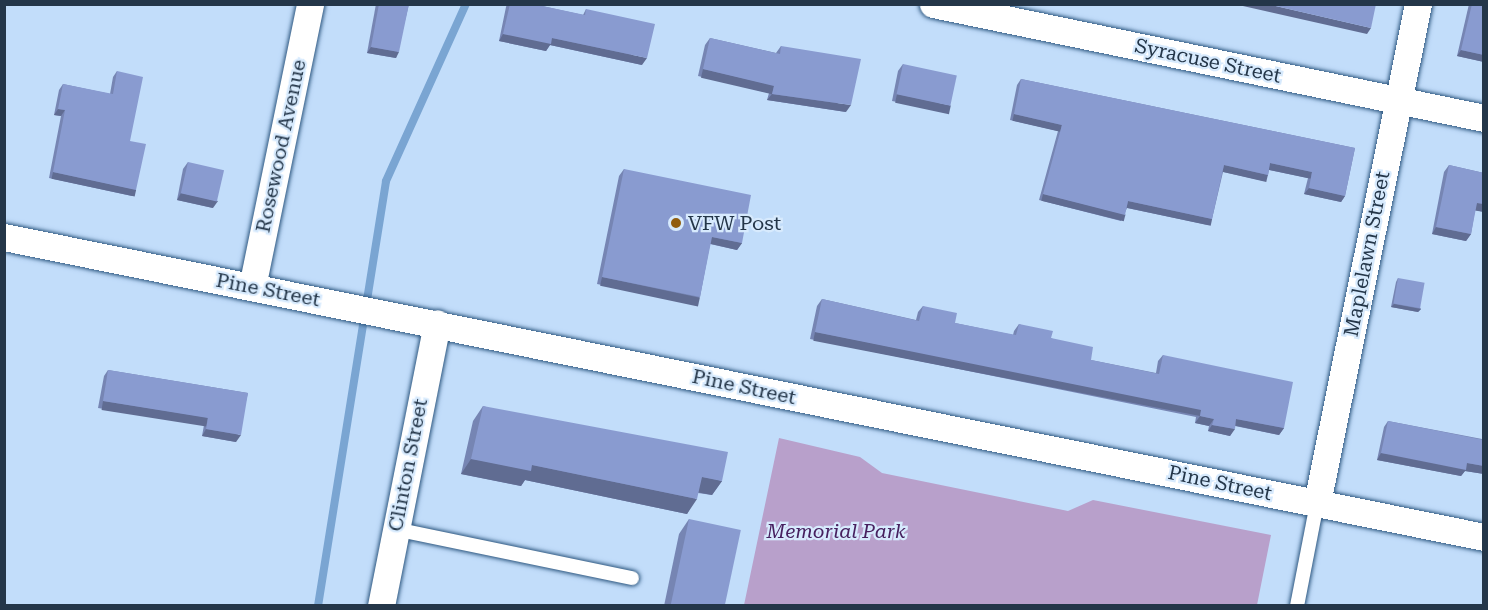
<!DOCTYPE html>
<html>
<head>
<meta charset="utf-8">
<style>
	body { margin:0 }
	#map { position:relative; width:1488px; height:610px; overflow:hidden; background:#c2ddfa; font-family:"Roboto Serif",serif }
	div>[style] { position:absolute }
	.green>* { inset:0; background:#b8a0cb }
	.stream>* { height:8px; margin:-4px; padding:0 4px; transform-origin:4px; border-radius:4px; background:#7aa5d2 }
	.roads { filter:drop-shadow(0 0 2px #2e5881) drop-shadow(0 0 2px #2e5881) }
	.service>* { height:14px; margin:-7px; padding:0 7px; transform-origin:7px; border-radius:7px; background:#fff }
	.minor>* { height:27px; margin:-13.5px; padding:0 13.5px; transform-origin:13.5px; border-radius:13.5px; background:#fff }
	.wall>* { inset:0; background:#7685b3 }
	.shaded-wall>* { inset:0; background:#606c92; transform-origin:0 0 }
	.building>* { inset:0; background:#899bd0; transform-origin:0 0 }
	.dots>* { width:16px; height:16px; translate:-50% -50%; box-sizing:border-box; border:3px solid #d7eafd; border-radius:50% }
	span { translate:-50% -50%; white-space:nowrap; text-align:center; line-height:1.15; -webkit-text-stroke:4.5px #d7eafd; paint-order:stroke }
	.street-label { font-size:20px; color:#243649 }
	.poi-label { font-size:20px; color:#243649 }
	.left { translate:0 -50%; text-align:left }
	.park-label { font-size:20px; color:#47205f; font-style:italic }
	.frame { position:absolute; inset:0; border:6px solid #243649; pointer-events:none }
</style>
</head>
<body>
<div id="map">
	<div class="green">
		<div style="clip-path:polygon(779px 438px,860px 457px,882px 473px,1068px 511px,1093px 500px,1271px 535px,1257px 605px,744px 605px)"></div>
	</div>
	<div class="stream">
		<div style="left:318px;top:606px;width:430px;rotate:-80.9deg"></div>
		<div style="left:386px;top:181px;width:194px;rotate:-65.7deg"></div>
	</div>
	<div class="roads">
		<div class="service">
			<div style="left:395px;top:529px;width:242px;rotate:11.7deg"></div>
			<div style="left:1297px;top:606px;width:105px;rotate:-79deg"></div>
		</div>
		<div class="minor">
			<div style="left:933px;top:4px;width:563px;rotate:11.69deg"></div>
			<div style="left:4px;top:237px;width:1510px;rotate:11.46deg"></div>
			<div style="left:252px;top:287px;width:289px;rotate:-78.4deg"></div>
			<div style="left:1317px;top:503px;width:509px;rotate:-78.56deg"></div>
			<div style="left:381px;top:606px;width:288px;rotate:-78.8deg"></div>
		</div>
	</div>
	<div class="wall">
		<div style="clip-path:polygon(376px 4px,409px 4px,396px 58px,367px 53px)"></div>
		<div style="clip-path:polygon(507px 4px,533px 4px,583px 15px,586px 9px,642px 65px,550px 45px,546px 51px,499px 41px,506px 7px)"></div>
		<div style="clip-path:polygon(1469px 4px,1484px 4px,1484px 62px,1457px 56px)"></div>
		<div style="clip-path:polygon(710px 38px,776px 53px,781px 46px,846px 112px,767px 100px,769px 93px,698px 76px,705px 45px)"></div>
		<div style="clip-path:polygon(903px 64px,946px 112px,892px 101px,898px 71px)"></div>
		<div style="clip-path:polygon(117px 71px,130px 141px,136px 190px,132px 196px,49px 178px,61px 116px,54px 115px,59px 90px,63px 84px,110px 94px,113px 77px)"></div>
		<div style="clip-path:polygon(1021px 79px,1355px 148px,1345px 196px,1341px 202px,1304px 194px,1308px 178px,1269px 170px,1268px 175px,1264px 181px,1223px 172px,1212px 219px,1208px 225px,1127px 208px,1121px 221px,1039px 200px,1058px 131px,1010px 120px,1017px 85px)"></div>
		<div style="clip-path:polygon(188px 162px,213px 208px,177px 200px,183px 169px)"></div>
		<div style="clip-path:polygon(1449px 165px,1484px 173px,1484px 212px,1475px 210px,1471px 234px,1466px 241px,1432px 234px,1444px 172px)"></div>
		<div style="clip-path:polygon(624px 169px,742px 243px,737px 250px,710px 244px,700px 297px,695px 304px,597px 284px,619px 176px)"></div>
		<div style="clip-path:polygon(1398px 278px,1421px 309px,1418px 312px,1391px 307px,1396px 282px)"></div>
		<div style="clip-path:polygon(822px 299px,916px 320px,918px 312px,923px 306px,955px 323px,1013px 335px,1014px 331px,1019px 324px,1051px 338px,1091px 360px,1156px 373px,1158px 361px,1163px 355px,1284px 428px,1279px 435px,1235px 426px,1230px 436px,1208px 431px,1209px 426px,1195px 423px,1196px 417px,810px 339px,817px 306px)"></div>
		<div style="clip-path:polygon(108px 370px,248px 393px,236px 442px,202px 436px,204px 425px,98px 408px,104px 376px)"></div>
		<div style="clip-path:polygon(483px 406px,722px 481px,712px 495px,698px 493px,687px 514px,525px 480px,521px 486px,461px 474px,473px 421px)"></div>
		<div style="clip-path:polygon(1388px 421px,1482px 439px,1484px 435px,1484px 474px,1465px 471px,1461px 476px,1377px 460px,1384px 427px)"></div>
		<div style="clip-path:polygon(689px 519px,725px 606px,664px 606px,679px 534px)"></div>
	</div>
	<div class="shaded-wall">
		<div style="clip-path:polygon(1234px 4px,1267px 4px,1371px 28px,1367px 34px)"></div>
		<div style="clip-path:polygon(503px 34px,552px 38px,647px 58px,642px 65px,550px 45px,546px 51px,499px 41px)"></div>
		<div style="clip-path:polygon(371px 47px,399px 52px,396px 58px,367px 53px)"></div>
		<div style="clip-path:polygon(1461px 50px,1484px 55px,1484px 62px,1457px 56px)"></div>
		<div style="left:703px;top:69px;width:73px;height:9px;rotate:13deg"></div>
		<div style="clip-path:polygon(772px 94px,851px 105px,846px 112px,767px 100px)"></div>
		<div style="left:897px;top:94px;width:55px;height:9px;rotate:12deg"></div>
		<div style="clip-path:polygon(58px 109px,65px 110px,61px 116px,54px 115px)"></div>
		<div style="left:1014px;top:114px;width:49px;height:7px;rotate:13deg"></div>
		<div style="left:1270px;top:163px;width:43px;height:7px;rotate:12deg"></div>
		<div style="left:1224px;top:165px;width:45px;height:7px;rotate:13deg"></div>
		<div style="left:53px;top:172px;width:85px;height:7px;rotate:12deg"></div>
		<div style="clip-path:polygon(1309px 188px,1345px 196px,1341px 202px,1304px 194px)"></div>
		<div style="clip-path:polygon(181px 193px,218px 201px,213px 208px,177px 200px)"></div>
		<div style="left:1043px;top:194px;width:85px;height:7px;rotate:14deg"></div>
		<div style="left:1128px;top:201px;width:86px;height:7px;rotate:12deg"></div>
		<div style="clip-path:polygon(1477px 203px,1484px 204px,1484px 212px,1472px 210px)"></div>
		<div style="clip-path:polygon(1436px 227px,1471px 234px,1466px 241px,1432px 234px)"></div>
		<div style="clip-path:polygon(712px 237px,742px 243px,737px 250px,707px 243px)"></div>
		<div style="left:602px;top:277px;width:100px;height:9px;rotate:12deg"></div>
		<div style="clip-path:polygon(1394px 304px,1421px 309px,1418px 312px,1391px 307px)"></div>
		<div style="left:815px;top:332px;width:394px;height:9px;rotate:11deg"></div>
		<div style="left:103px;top:401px;width:106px;height:9px;rotate:9deg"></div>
		<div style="clip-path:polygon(1200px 416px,1214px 419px,1209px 426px,1195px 423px)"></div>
		<div style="clip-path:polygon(1236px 419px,1284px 428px,1279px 435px,1232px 425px)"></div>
		<div style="clip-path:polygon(1212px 425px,1235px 429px,1230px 436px,1208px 431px)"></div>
		<div style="clip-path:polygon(206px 429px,241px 435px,236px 442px,202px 436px)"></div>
		<div style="clip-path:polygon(1381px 453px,1467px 463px,1484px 466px,1484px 474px,1465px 471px,1461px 476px,1377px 460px)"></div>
		<div style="clip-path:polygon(471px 459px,532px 465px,697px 499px,687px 514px,525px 480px,521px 486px,461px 474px)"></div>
		<div style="clip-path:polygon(702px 477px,722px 481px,712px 495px,691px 491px)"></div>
	</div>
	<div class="building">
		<div style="clip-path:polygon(379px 4px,409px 4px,399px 52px,371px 47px)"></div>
		<div style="clip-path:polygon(510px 4px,533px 4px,585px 15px,586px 9px,655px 24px,647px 58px,552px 38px,551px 44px,503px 34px)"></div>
		<div style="clip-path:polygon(1267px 4px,1376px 4px,1371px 28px)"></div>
		<div style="clip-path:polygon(1472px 4px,1484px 4px,1484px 55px,1461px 50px)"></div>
		<div style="clip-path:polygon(710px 38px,780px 54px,781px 46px,861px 59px,851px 105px,772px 94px,774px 86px,703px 69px)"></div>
		<div style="left:903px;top:64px;width:55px;height:31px;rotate:12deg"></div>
		<div style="clip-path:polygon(117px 71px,143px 77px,130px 141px,146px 144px,136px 190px,53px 172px,65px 110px,58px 109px,63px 84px,113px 94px)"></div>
		<div style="clip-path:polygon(1021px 79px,1355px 148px,1345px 196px,1309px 188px,1312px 172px,1270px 163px,1268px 175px,1224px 165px,1212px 219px,1128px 201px,1125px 215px,1043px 194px,1062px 125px,1014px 114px)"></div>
		<div style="left:188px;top:162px;width:37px;height:32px;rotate:13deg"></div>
		<div style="clip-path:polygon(1449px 165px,1484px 173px,1484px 204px,1477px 203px,1471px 234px,1436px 227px)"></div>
		<div style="clip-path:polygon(624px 169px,751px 195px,742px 243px,712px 237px,700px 297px,602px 277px)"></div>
		<div style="left:1398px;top:278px;width:27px;height:26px;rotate:10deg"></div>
		<div style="clip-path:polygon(822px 299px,919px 321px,923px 306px,957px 313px,955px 323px,1016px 335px,1019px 324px,1053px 331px,1051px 338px,1093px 347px,1091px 360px,1159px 374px,1163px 355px,1293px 382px,1284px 428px,1236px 419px,1235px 429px,1212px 425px,1214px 419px,1200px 416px,1201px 410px,815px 332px)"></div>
		<div style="clip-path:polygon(108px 370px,248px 393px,241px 435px,206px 429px,208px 418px,103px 401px)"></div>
		<div style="clip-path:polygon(483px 406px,728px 452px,722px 481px,702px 477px,697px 499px,532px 465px,531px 471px,471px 459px)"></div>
		<div style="clip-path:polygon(1388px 421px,1484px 440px,1484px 466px,1467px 463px,1466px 470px,1381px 453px)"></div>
		<div style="left:689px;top:519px;width:53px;height:89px;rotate:12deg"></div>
	</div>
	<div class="dots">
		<div style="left:676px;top:223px;background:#915d0f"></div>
	</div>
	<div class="street-label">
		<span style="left:1208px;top:61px;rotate:12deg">Syracuse Street</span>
		<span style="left:281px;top:146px;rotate:-78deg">Rosewood Avenue</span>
		<span style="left:1367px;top:254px;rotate:-79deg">Maplelawn Street</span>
		<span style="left:268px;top:290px;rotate:11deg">Pine Street</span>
		<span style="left:744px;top:387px;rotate:12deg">Pine Street</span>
		<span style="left:408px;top:465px;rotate:-79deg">Clinton Street</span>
		<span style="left:1220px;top:483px;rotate:12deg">Pine Street</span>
	</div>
	<div class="poi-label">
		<span class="left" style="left:688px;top:223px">VFW Post</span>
	</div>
	<div class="park-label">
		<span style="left:836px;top:531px">Memorial Park</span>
	</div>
	<div class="frame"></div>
</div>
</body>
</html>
